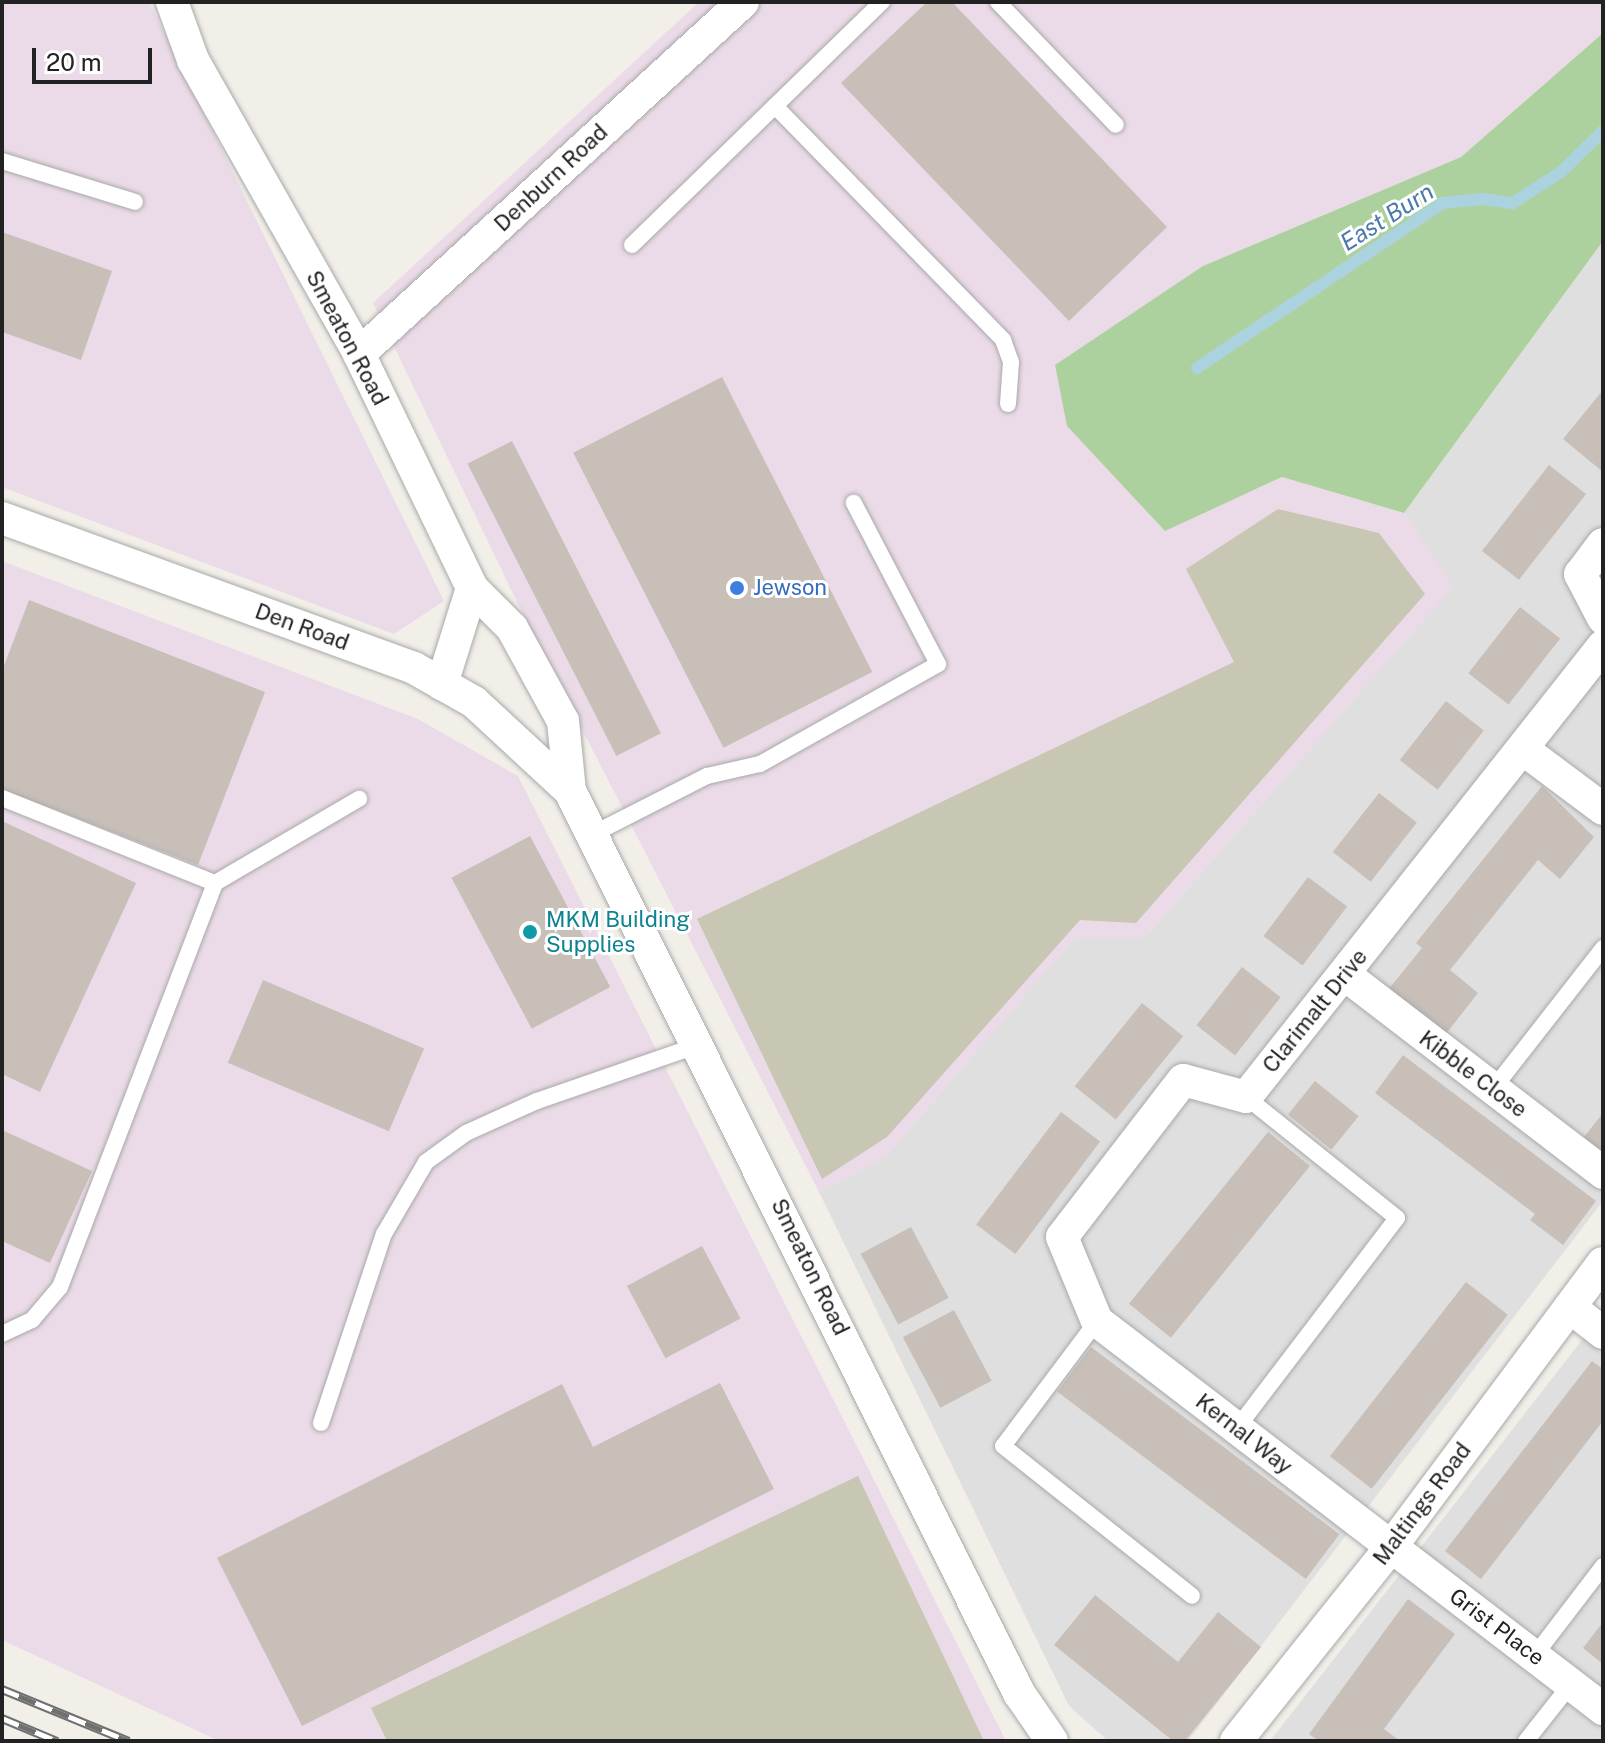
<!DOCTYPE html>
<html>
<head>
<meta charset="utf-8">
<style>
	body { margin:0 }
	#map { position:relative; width:1605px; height:1743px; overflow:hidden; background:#f2efe9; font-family:"Public Sans",sans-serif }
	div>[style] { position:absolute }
	.residential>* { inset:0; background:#e0dfdf }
	.industrial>* { inset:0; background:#ebdbe8 }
	.construction>* { inset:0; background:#c7c7b4 }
	.forest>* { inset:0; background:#add19e }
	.stream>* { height:12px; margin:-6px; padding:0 6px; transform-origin:6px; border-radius:6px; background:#aad3df }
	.building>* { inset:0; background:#c7bfb8; transform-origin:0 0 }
	.roads { filter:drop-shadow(0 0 2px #a9a9a9) drop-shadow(0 0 2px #a9a9a9) }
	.service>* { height:16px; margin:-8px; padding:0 8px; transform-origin:8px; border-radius:8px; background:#fff }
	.minor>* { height:32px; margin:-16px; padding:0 16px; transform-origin:16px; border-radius:16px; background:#fff }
	.rail>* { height:9px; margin-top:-4.5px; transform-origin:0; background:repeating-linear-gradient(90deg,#fff 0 18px,#707070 0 36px); box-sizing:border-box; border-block:2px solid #707070 }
	.dots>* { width:22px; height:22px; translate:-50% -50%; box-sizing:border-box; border:4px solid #fff; border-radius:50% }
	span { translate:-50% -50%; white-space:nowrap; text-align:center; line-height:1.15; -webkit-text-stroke:6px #fff; paint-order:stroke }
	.street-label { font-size:22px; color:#222 }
	.shop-label { font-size:22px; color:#366cbe }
	.left { translate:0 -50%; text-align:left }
	.culture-label { font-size:22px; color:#0d838f }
	.water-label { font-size:24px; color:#4a7aab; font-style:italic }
	.frame { position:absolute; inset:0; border:4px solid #222; pointer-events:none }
	.scale { position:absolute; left:32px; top:48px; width:120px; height:36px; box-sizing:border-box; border:4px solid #222; border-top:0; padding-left:10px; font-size:24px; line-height:28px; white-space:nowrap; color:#222; -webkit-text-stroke:6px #fff; paint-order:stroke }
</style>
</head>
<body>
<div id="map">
	<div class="residential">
		<div style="clip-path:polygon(1603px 241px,1603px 1201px,1188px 1741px,1108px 1741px,1069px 1706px,819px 1192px,886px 1156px,1075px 937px,1144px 938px,1452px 587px,1404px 513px)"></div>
		<div style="clip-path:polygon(1603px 1313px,1603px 1741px,1270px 1741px)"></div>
	</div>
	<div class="industrial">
		<div style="clip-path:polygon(2px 2px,149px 2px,444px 601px,394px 634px,2px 487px)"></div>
		<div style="clip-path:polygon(699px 2px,1603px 2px,1603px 33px,1461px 157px,1203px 266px,1165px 530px,1282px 477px,1404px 513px,1453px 587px,1144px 938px,1075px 938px,885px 1157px,819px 1192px,519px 606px,373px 303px)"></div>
		<div style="clip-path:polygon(2px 561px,418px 719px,518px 776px,1006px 1741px,219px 1741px,2px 1640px)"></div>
	</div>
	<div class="construction">
		<div style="clip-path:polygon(1278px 509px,1379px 533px,1425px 594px,1136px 923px,1080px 920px,887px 1137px,822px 1179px,697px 919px,1234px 662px,1186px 569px)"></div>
		<div style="clip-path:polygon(858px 1476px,984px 1741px,387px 1741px,371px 1708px)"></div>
	</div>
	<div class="forest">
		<div style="clip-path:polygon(1603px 33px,1603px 241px,1404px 513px,1282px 477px,1165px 531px,1067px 426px,1055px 365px,1203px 266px,1461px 157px)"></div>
	</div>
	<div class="stream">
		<div style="left:1197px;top:368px;width:296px;rotate:-33.9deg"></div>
		<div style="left:1443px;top:203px;width:40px;rotate:-5.7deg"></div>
		<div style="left:1483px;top:199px;width:30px;rotate:8deg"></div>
		<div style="left:1513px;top:203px;width:57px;rotate:-32.9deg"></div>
		<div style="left:1561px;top:172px;width:59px;rotate:-44.3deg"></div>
	</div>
	<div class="building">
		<div style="clip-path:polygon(927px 2px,952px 2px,1167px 227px,1069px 321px,841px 83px)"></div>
		<div style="clip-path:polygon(2px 232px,112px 271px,81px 360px,2px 332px)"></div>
		<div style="left:722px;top:377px;width:331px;height:167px;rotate:63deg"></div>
		<div style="clip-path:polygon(1603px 390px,1603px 472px,1563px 439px)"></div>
		<div style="left:512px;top:441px;width:328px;height:50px;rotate:63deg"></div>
		<div style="left:1549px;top:465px;width:47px;height:109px;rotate:38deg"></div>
		<div style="clip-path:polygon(29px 600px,265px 692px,198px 865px,2px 789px,2px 671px)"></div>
		<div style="left:1520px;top:607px;width:51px;height:84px;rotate:38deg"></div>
		<div style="left:1446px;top:701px;width:48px;height:75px;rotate:38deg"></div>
		<div style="clip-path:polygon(1542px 786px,1594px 837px,1560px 879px,1538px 860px,1450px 970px,1478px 993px,1445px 1035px,1383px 996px,1422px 948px,1416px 943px)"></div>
		<div style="left:1379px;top:793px;width:48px;height:75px;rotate:38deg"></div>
		<div style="clip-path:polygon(2px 821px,136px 883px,40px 1092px,2px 1074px)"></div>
		<div style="left:530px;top:836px;width:171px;height:89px;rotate:62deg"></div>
		<div style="left:1308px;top:877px;width:49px;height:74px;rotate:37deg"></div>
		<div style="left:1242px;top:967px;width:49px;height:74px;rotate:38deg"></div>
		<div style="left:263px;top:980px;width:175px;height:90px;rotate:23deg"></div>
		<div style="left:1142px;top:1003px;width:53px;height:107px;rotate:39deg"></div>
		<div style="clip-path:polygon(1403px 1055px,1596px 1201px,1563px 1245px,1530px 1220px,1535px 1214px,1375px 1093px)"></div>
		<div style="left:1315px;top:1081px;width:56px;height:43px;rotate:39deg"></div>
		<div style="left:1061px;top:1112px;width:49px;height:141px;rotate:37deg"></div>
		<div style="clip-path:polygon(1603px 1113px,1603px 1152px,1584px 1137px)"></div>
		<div style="clip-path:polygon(2px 1130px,92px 1171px,50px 1263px,2px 1241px)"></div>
		<div style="left:1268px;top:1132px;width:54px;height:221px;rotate:39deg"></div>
		<div style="left:911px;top:1227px;width:80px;height:57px;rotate:62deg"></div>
		<div style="left:702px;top:1246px;width:82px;height:85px;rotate:62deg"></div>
		<div style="left:1466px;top:1282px;width:53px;height:221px;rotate:38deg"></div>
		<div style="left:954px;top:1310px;width:80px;height:58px;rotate:62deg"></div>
		<div style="left:1091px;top:1347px;width:311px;height:56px;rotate:37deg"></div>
		<div style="clip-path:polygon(1592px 1361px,1603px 1369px,1603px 1421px,1481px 1579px,1445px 1551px)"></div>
		<div style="clip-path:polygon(720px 1383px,774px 1489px,302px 1726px,217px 1558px,562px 1384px,593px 1447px)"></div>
		<div style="clip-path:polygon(1095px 1595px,1178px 1662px,1218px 1612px,1261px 1647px,1185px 1741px,1173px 1741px,1054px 1645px)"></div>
		<div style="clip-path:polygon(1408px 1599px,1455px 1634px,1384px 1729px,1400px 1741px,1319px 1741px,1309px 1734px)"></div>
		<div style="clip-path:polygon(1603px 1622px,1603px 1664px,1583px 1648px)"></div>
	</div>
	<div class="roads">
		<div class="service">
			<div style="left:998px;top:2px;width:170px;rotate:46.2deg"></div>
			<div style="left:775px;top:106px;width:327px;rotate:45.7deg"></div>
			<div style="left:1003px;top:340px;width:23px;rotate:70deg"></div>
			<div style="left:1011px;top:362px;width:42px;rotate:94.1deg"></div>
			<div style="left:2px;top:161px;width:139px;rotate:17.1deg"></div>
			<div style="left:632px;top:245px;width:349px;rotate:-44.2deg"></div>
			<div style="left:2px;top:798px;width:229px;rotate:21.8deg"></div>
			<div style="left:593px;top:834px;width:128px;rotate:-27deg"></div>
			<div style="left:707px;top:776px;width:54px;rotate:-12.8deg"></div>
			<div style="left:760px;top:764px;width:204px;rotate:-29.3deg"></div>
			<div style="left:938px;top:664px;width:182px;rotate:-117.6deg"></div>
			<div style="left:1493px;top:1089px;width:179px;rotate:-52deg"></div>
			<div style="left:1097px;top:1321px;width:156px;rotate:126.9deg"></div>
			<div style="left:1003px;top:1446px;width:241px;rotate:38.4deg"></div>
			<div style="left:2px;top:1334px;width:33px;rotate:-25deg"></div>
			<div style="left:32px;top:1320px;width:43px;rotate:-49.7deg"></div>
			<div style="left:60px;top:1287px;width:433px;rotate:-69deg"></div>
			<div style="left:215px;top:883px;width:167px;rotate:-30.3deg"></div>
			<div style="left:321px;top:1423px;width:199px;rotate:-71.6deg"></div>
			<div style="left:384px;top:1234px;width:83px;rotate:-59.7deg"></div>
			<div style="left:426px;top:1162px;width:49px;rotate:-35.9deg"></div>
			<div style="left:466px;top:1133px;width:78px;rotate:-24.3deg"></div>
			<div style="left:537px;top:1101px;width:171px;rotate:-19.1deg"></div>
			<div style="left:1237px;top:1428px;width:264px;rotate:-52.7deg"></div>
			<div style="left:1397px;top:1218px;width:193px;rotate:-141.3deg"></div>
			<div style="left:1535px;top:1655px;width:112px;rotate:-52.6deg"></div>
			<div style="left:1526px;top:1741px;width:73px;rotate:-51.7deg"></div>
		</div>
		<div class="minor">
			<div style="left:172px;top:2px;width:62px;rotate:70.1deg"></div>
			<div style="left:193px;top:60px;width:338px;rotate:60.5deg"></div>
			<div style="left:359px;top:354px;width:260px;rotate:64.2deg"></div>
			<div style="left:472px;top:588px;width:101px;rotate:107.4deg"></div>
			<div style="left:359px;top:354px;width:521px;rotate:-42.51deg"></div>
			<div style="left:2px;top:518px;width:438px;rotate:20deg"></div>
			<div style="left:414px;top:668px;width:69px;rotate:29.5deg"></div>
			<div style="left:474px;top:702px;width:131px;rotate:42.8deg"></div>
			<div style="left:570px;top:791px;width:1008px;rotate:63.54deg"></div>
			<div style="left:1019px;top:1693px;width:58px;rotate:55.5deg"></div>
			<div style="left:1603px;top:544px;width:38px;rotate:127deg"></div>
			<div style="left:1580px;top:574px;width:50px;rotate:62.4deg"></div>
			<div style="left:472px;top:588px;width:57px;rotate:45deg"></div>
			<div style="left:512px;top:628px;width:106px;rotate:61.3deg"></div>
			<div style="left:563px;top:721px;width:70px;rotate:84.3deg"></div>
			<div style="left:1603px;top:646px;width:575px;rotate:128.36deg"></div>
			<div style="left:1246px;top:1097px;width:65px;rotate:-164.9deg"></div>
			<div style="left:1183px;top:1080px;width:198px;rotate:127.6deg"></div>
			<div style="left:1062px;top:1237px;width:91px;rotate:67.4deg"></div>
			<div style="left:1097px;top:1321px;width:638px;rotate:37.48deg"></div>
			<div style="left:1524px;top:750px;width:99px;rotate:36.8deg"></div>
			<div style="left:1344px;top:974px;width:327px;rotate:37.5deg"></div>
			<div style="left:1570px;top:1307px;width:42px;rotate:38.2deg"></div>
			<div style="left:1236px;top:1741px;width:248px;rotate:-51.4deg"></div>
			<div style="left:1391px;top:1547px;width:354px;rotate:-53.3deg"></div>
		</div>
	</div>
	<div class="rail">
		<div style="left:2px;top:1689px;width:137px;rotate:22.3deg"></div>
		<div style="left:2px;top:1718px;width:60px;rotate:22.7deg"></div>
	</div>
	<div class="dots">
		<div style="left:737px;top:588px;background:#3f7fe0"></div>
		<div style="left:530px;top:932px;background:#0f9aa8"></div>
	</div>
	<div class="street-label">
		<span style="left:551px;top:178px;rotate:-43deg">Denburn Road</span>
		<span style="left:347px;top:338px;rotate:62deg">Smeaton Road</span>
		<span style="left:302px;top:627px;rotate:20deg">Den Road</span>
		<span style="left:1315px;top:1011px;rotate:-51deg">Clarimalt Drive</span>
		<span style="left:1473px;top:1074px;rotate:37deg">Kibble Close</span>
		<span style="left:810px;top:1267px;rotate:64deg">Smeaton Road</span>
		<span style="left:1244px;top:1434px;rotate:38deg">Kernal Way</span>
		<span style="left:1422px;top:1504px;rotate:-53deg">Maltings Road</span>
		<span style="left:1497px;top:1627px;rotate:37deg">Grist Place</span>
	</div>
	<div class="shop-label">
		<span class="left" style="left:753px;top:588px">Jewson</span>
	</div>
	<div class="culture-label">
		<span class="left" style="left:546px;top:932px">MKM Building<br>Supplies</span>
	</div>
	<div class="water-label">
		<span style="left:1387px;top:217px;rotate:-32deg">East Burn</span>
	</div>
	<div class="frame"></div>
	<div class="scale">20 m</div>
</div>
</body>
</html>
